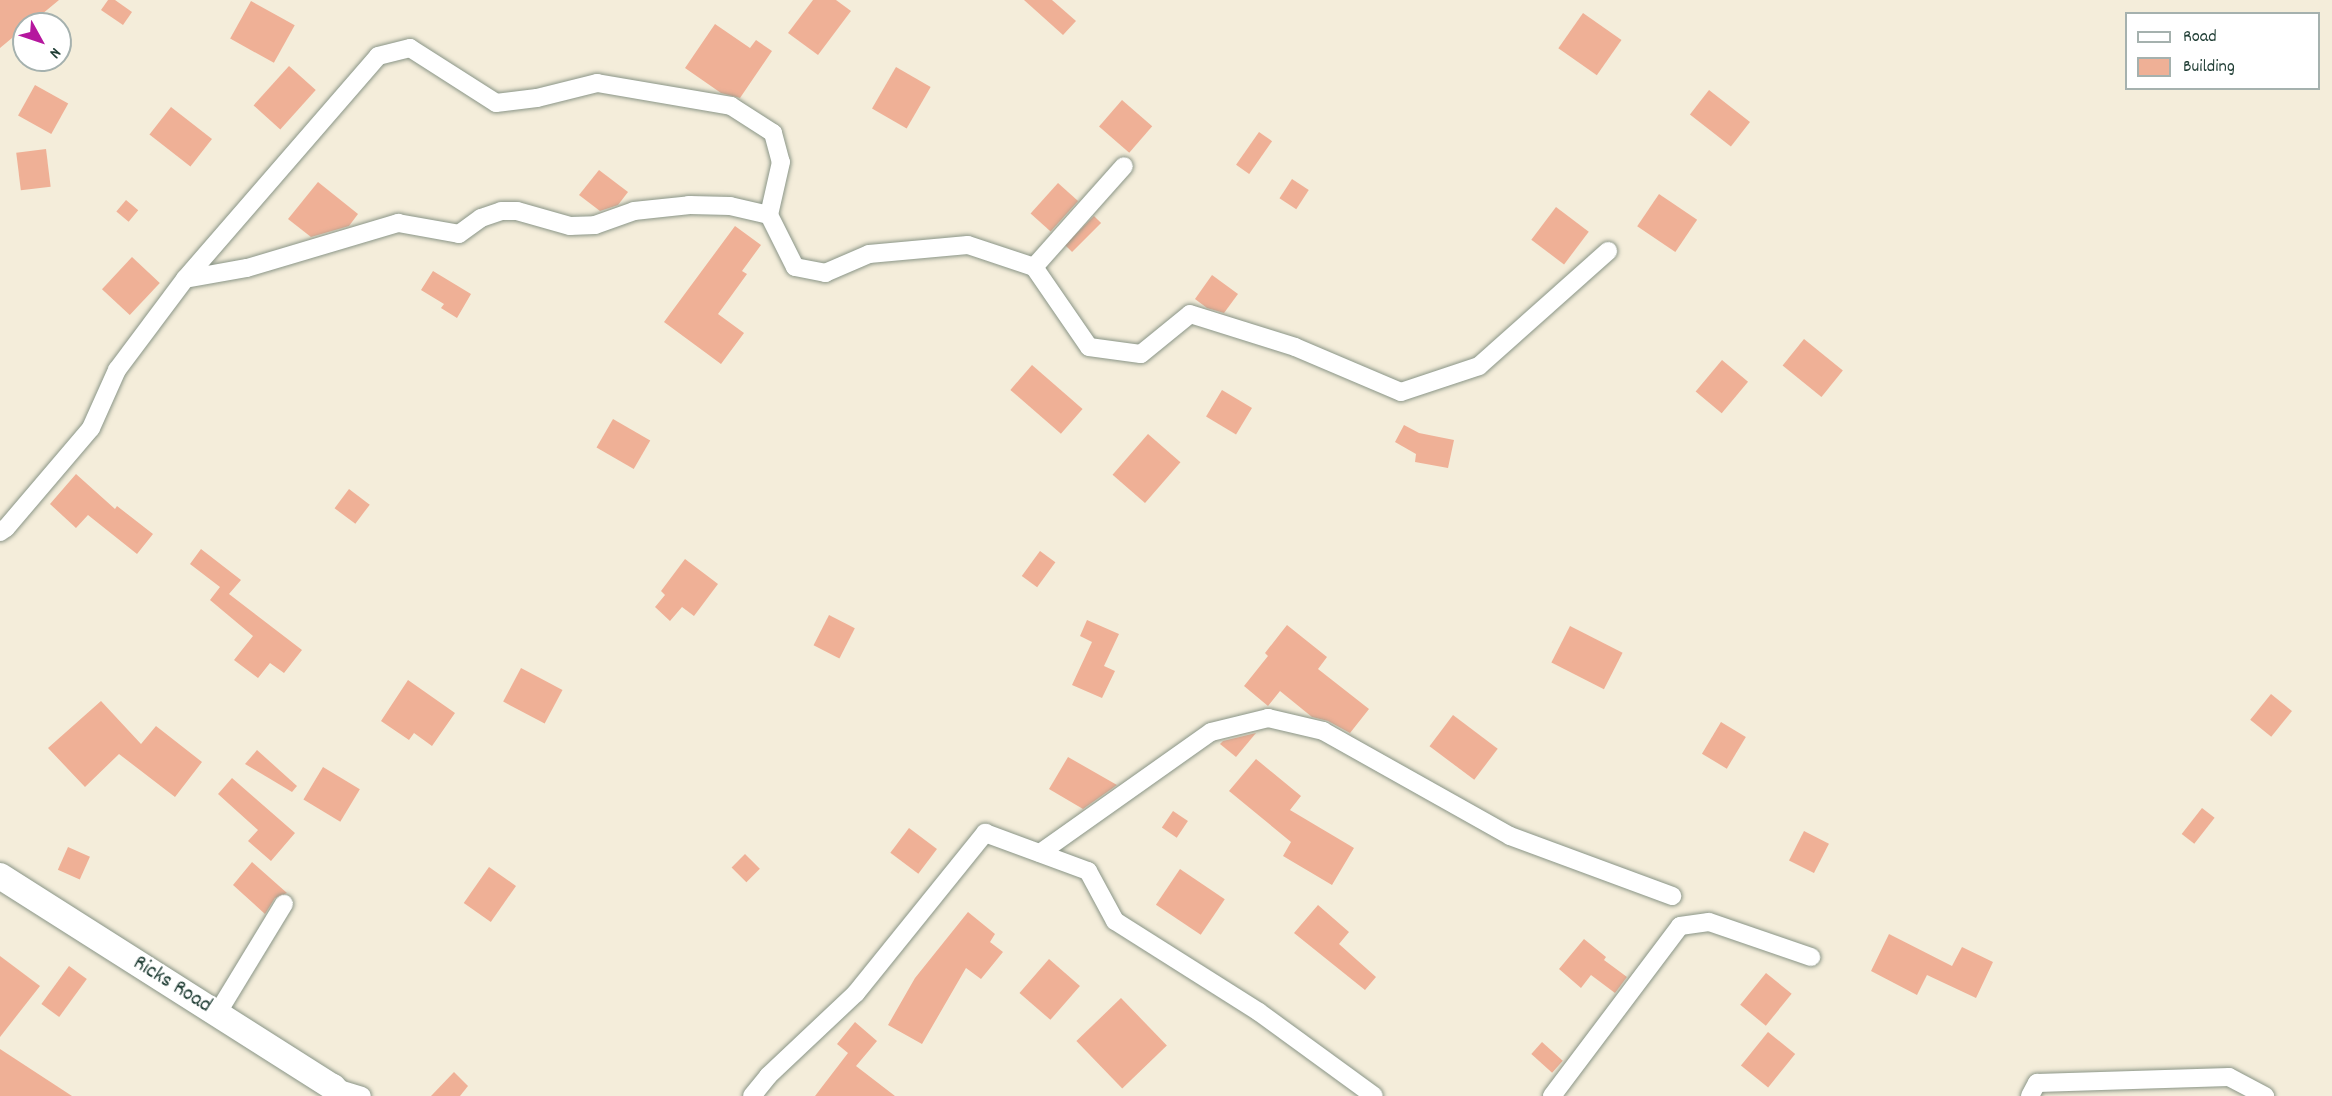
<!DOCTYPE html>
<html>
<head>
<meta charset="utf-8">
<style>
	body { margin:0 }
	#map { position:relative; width:2332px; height:1096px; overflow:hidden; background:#f4edda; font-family:Dekko,sans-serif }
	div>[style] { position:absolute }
	.building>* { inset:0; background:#efb096; transform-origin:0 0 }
	.roads { filter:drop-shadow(0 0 2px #8a9587) drop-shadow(0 0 2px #8a9587) }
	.street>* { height:18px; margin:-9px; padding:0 9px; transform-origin:9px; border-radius:9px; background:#fff }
	.secondary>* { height:26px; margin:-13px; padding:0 13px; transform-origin:13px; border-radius:13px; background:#fff }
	span { translate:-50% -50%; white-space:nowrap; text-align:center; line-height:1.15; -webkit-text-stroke:4.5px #fff; paint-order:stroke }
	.street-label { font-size:22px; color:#1f3d34 }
	.legend { position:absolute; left:2125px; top:12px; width:195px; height:78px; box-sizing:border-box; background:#fff; border:2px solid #a5b1ae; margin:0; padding:8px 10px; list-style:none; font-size:18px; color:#1f3d34 }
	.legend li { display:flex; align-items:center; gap:12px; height:30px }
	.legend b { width:30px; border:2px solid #a5b1ae }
	.north { position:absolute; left:12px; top:12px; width:60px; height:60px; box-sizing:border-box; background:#fff; border:2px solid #a5b1ae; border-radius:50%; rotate:130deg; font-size:16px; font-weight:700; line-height:24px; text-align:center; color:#1f3d34 }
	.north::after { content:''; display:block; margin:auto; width:21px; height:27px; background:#b5179e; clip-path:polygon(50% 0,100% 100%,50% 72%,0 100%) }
</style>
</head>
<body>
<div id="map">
	<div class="building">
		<div style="clip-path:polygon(0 0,59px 0,30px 24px,24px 24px,24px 28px,0 48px)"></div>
		<div style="clip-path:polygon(108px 0,115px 0,132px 12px,123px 25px,101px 10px)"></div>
		<div style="clip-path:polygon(813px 0,836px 0,851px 11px,818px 55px,788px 33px)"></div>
		<div style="clip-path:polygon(1024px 0,1052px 0,1076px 21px,1063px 35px)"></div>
		<div style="left:251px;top:1px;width:50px;height:43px;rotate:29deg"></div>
		<div style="left:1583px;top:13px;width:47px;height:43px;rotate:35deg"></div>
		<div style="clip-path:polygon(715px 24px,750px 48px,756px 40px,772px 51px,740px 98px,721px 93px,685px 68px)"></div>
		<div style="left:289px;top:66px;width:36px;height:53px;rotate:42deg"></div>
		<div style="left:896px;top:67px;width:40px;height:48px;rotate:30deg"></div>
		<div style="left:35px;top:85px;width:38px;height:35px;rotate:29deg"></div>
		<div style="left:1709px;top:90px;width:52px;height:31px;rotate:38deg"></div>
		<div style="left:1122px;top:100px;width:40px;height:35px;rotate:41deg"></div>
		<div style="left:171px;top:107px;width:52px;height:35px;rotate:38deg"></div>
		<div style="left:1259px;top:132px;width:16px;height:40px;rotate:35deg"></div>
		<div style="left:46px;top:149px;width:38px;height:30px;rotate:83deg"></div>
		<div style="clip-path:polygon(599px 170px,628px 192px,618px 205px,600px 211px,579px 195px)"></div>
		<div style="left:1292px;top:179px;width:20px;height:23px;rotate:33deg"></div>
		<div style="clip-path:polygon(318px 182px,358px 214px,349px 226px,311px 237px,288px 219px)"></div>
		<div style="left:1058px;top:183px;width:27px;height:41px;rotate:42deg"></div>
		<div style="left:1659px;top:194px;width:46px;height:39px;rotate:34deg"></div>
		<div style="left:126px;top:200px;width:16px;height:15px;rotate:40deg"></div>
		<div style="left:1556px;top:207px;width:41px;height:41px;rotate:37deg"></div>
		<div style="left:1094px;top:216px;width:10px;height:41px;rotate:45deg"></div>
		<div style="clip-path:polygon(735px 226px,761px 245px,742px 271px,747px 274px,718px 314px,744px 333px,721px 364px,664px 322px)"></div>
		<div style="left:132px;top:257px;width:38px;height:44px;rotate:43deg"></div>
		<div style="clip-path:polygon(433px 271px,471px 294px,457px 318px,441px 308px,444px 304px,421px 290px)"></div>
		<div style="clip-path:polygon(1212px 275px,1238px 294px,1224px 313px,1207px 308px,1195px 299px)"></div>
		<div style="left:1804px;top:339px;width:50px;height:34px;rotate:39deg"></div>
		<div style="left:1722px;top:360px;width:34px;height:41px;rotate:40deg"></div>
		<div style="left:1032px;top:365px;width:67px;height:33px;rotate:41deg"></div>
		<div style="left:1222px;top:390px;width:35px;height:31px;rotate:31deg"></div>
		<div style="left:613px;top:419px;width:43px;height:33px;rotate:30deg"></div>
		<div style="clip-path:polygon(1404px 425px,1419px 433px,1454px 440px,1448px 468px,1415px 462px,1416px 454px,1395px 442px)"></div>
		<div style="left:1148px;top:434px;width:43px;height:54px;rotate:41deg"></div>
		<div style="clip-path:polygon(76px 474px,115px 509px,117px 506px,153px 534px,137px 554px,88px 515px,76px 528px,50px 504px)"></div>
		<div style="left:349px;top:489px;width:26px;height:24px;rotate:37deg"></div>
		<div style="clip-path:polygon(201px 549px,241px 580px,229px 594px,302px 650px,284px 673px,270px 663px,258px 678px,234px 660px,253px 636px,210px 600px,220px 587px,190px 564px)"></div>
		<div style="left:1040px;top:551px;width:19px;height:31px;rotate:36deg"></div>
		<div style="clip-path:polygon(685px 559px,718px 584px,694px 616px,682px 607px,670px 621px,655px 607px,665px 595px,661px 591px)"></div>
		<div style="left:829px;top:615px;width:29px;height:34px;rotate:27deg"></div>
		<div style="clip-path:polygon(1087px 620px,1119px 634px,1104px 666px,1115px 671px,1102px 698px,1072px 685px,1092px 642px,1080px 636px)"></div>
		<div style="clip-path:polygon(1287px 625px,1327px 657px,1318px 669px,1369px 709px,1350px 733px,1328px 721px,1312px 717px,1280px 691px,1268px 706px,1244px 686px,1268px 656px,1265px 653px)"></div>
		<div style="left:1570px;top:626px;width:59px;height:41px;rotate:27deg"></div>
		<div style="left:521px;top:668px;width:47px;height:38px;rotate:28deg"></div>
		<div style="clip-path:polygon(408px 680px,455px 713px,432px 746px,414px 733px,409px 740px,381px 721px)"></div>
		<div style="left:2271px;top:694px;width:27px;height:33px;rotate:39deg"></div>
		<div style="clip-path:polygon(101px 701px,141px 744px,156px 726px,202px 762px,175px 797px,119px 754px,85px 787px,48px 748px)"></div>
		<div style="left:1453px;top:715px;width:56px;height:39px;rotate:37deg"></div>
		<div style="left:1721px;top:722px;width:29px;height:37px;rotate:31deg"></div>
		<div style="clip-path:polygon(1256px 733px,1236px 757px,1220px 744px,1223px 741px)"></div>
		<div style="clip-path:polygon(257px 750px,297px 786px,292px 792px,245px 764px)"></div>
		<div style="clip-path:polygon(1068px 757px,1117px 785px,1083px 809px,1049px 789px)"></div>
		<div style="clip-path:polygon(1256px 759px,1301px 796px,1290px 810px,1354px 848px,1332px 885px,1283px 856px,1291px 842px,1229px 791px)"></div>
		<div style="left:323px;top:767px;width:43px;height:38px;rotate:31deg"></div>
		<div style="clip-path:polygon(232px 778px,295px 833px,271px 861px,248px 841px,258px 830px,218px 794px)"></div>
		<div style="left:2202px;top:808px;width:16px;height:33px;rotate:38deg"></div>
		<div style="left:1173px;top:811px;width:18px;height:20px;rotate:34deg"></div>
		<div style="left:909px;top:828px;width:35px;height:31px;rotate:37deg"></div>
		<div style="left:1804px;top:831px;width:28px;height:33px;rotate:27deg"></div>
		<div style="left:68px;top:847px;width:24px;height:25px;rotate:24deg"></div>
		<div style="left:745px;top:854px;width:21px;height:19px;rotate:45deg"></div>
		<div style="clip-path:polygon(252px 862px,287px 893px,275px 898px,265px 914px,233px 885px)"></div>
		<div style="left:489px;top:867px;width:33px;height:44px;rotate:35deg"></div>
		<div style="left:1180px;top:869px;width:54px;height:43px;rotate:34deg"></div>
		<div style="clip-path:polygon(1318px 905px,1349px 932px,1339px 944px,1376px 977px,1365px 990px,1294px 933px)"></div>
		<div style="clip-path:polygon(968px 912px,995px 934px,990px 942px,1003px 952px,981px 979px,966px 968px,922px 1044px,888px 1025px,915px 978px)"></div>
		<div style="clip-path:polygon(1889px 934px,1952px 966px,1962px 947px,1993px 962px,1976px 998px,1927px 975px,1917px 995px,1871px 971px)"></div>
		<div style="clip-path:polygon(1584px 939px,1606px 957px,1604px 960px,1627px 977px,1615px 993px,1591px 975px,1581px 988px,1559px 969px)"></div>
		<div style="clip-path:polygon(0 956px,40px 986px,0 1037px)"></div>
		<div style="left:1049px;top:959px;width:41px;height:45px;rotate:41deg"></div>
		<div style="left:69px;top:966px;width:22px;height:47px;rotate:36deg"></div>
		<div style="left:1766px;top:973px;width:33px;height:41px;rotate:39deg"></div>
		<div style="left:1121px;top:998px;width:66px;height:62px;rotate:46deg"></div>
		<div style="clip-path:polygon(855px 1022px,877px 1041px,856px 1066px,895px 1096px,815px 1096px,848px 1053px,837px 1044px)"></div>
		<div style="left:1768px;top:1032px;width:35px;height:43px;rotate:39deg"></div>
		<div style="left:1542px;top:1042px;width:28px;height:16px;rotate:42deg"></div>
		<div style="clip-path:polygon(0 1049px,72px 1096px,0 1096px)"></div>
		<div style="clip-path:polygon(454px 1072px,468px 1086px,460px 1096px,431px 1096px)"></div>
	</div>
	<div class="roads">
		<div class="street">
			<div style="left:1034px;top:267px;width:135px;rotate:-48.3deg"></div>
			<div style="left:185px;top:279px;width:63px;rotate:-10.1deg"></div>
			<div style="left:247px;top:268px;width:158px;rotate:-16.6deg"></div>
			<div style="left:398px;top:223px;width:62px;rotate:10.2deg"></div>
			<div style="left:459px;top:234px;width:27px;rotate:-36deg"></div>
			<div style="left:481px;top:218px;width:21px;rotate:-19deg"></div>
			<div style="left:501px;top:211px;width:16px"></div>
			<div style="left:517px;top:211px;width:55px;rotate:15.8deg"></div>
			<div style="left:570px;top:226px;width:25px;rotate:-2deg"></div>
			<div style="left:595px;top:225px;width:41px;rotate:-19.7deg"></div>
			<div style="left:634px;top:211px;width:56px;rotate:-6.1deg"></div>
			<div style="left:690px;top:205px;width:40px;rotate:1.4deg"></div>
			<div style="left:730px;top:206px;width:40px;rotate:13deg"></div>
			<div style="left:0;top:532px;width:7px;rotate:-34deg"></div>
			<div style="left:6px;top:528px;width:131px;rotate:-49.6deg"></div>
			<div style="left:91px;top:428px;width:64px;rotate:-65.9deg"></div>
			<div style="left:117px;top:370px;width:114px;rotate:-53.2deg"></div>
			<div style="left:185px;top:279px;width:295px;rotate:-49.1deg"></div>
			<div style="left:378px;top:56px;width:33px;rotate:-14deg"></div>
			<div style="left:410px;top:48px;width:102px;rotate:32.6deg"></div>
			<div style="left:496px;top:103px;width:41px;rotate:-7deg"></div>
			<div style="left:537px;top:98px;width:62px;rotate:-14deg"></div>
			<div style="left:597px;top:83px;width:136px;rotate:9.7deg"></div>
			<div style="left:731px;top:106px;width:50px;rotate:32.7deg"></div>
			<div style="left:773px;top:133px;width:30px;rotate:75deg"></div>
			<div style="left:781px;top:162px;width:54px;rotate:102.8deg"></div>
			<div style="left:769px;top:215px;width:58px;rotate:63.4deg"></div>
			<div style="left:795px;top:267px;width:31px;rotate:11deg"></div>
			<div style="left:825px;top:273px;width:48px;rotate:-23.4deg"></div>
			<div style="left:869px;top:254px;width:99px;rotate:-5.2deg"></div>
			<div style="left:968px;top:245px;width:70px;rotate:18.4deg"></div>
			<div style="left:1034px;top:267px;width:97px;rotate:55.5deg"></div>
			<div style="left:1089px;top:347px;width:52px;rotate:7.7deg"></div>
			<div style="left:1141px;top:354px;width:63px;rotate:-39.2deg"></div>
			<div style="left:1190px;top:314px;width:110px;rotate:17.4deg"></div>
			<div style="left:1295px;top:347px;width:115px;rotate:23deg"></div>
			<div style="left:1401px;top:392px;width:82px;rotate:-18.4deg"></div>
			<div style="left:1479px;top:366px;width:173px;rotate:-41.7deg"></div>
			<div style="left:1040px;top:853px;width:209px;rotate:-35.3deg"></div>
			<div style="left:1211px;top:732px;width:59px;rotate:-13.8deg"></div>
			<div style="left:1268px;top:718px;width:57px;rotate:13.3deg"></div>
			<div style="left:1323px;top:731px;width:214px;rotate:29.3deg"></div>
			<div style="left:1510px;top:836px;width:173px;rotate:20.3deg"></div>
			<div style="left:217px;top:1014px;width:129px;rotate:-58.7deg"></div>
			<div style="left:333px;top:1087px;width:30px;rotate:17deg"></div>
			<div style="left:752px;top:1096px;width:26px;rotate:-51deg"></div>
			<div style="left:768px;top:1076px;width:121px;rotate:-43.3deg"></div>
			<div style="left:856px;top:993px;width:206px;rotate:-51.1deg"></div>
			<div style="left:985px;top:833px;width:110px;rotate:20.3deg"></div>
			<div style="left:1088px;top:871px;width:57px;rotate:61.6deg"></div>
			<div style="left:1115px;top:921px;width:170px;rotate:32.3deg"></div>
			<div style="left:1259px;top:1012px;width:142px;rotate:36.1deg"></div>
			<div style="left:1552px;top:1096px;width:213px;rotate:-53deg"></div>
			<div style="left:1680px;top:926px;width:29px;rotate:-8deg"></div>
			<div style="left:1709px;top:922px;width:108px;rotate:18.9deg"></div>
			<div style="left:2030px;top:1096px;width:15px;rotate:-62deg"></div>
			<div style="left:2037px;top:1083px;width:192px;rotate:-1.8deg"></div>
			<div style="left:2229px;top:1077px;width:41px;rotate:27.8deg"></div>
		</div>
		<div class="secondary">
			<div style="left:0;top:876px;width:394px;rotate:32.4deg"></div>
			<div style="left:333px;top:1087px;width:12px;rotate:48deg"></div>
		</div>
	</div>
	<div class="street-label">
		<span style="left:172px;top:985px;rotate:32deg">Ricks Road</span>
	</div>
	<ul class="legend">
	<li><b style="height:8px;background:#fff"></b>Road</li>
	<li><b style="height:16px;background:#efb096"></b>Building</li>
	</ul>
	<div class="north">N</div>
</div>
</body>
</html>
